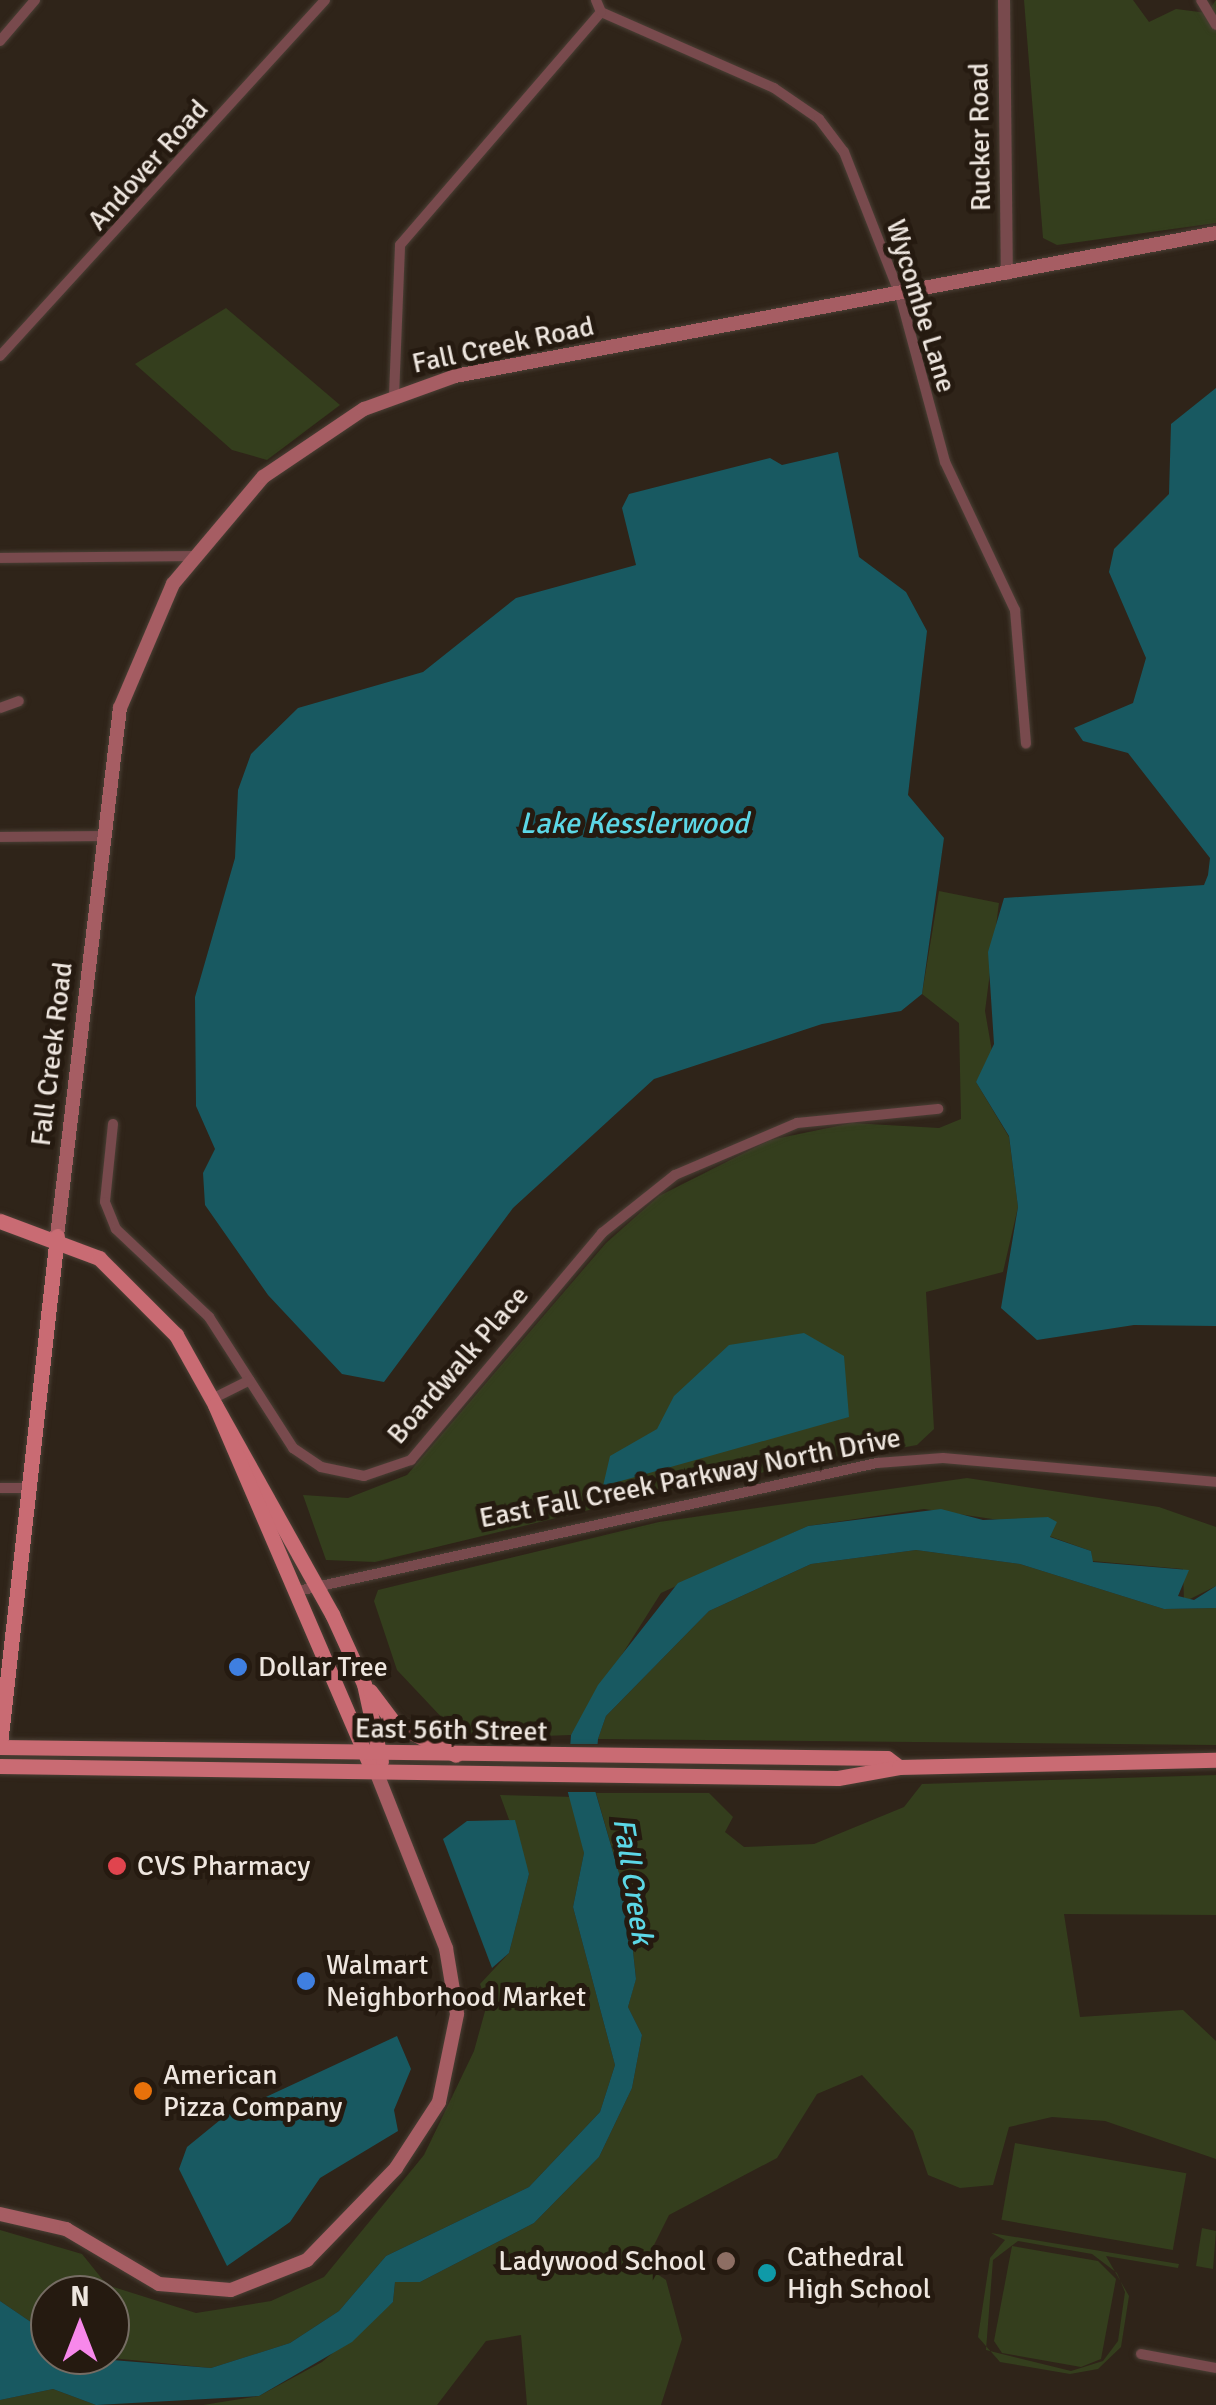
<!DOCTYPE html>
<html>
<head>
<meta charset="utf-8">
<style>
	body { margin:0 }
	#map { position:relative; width:1216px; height:2405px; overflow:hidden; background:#2f2419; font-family:Signika,sans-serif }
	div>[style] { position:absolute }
	.green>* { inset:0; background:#343e1d; transform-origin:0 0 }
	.water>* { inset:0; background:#185961 }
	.pier>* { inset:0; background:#2f2419; transform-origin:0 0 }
	.roads { filter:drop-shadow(0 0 2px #4a3f35) drop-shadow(0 0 2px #4a3f35) }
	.minor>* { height:10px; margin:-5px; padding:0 5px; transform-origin:5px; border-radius:5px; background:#784a4d }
	.tertiary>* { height:12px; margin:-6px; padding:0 6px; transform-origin:6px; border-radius:6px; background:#784a4d }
	.secondary>* { height:14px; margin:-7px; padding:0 7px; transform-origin:7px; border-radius:7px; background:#a65d63 }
	.primary>* { height:15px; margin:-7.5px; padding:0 7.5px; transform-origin:7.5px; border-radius:7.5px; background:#c96b73 }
	.dots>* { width:28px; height:28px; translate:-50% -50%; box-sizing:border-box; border:5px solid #251a10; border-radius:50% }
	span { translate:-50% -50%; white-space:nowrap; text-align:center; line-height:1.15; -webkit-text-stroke:10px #251a10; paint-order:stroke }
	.street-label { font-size:28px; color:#eee6df }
	.poi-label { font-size:28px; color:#eee6df }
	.left { translate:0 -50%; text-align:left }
	.right { translate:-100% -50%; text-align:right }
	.water-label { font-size:30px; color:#5cd7e6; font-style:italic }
	.north { position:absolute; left:30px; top:2275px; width:100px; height:100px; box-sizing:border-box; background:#251a10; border:2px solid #756c63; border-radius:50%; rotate:0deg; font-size:28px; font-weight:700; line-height:40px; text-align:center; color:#eee6df }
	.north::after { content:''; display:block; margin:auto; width:35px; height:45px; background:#f788eb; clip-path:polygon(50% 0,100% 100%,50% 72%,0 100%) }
</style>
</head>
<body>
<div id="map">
	<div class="green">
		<div style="clip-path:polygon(1024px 0,1133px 0,1149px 22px,1176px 9px,1207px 13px,1216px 0,1216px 223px,1057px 245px,1043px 238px)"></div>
		<div style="clip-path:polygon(226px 308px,340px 405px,267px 460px,232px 450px,135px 364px)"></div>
		<div style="clip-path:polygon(939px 891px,999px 903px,985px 1011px,993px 1057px,976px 1082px,1009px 1137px,1018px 1207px,1003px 1272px,926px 1292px,934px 1429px,917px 1445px,692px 1485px,375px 1562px,326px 1560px,303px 1495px,348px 1498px,407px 1475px,606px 1243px,659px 1196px,770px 1140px,852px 1123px,939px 1128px,961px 1119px,959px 1023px,922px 994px)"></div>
		<div style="clip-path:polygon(967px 1478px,1159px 1507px,1216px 1527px,1216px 1586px,1184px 1602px,1183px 1569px,1092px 1561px,1091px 1551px,1049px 1536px,1048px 1517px,1013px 1522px,924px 1509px,808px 1526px,661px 1593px,571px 1735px,462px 1739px,397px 1670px,374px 1601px,378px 1590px,659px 1522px)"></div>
		<div style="clip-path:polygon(916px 1550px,1020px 1564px,1164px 1609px,1216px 1608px,1216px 1745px,598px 1739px,606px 1716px,709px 1611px,811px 1564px)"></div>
		<div style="clip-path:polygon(1216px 1775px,1216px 1915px,1064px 1914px,1080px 2017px,1183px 2010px,1216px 2041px,1216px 2159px,1105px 2121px,1052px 2117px,1009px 2127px,993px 2185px,960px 2188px,928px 2175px,913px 2131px,862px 2075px,817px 2094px,777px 2158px,669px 2215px,644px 2265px,666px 2280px,682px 2339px,661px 2405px,527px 2405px,521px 2335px,486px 2341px,437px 2405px,203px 2405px,259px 2396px,322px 2362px,393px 2302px,395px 2282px,420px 2282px,534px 2223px,599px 2157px,632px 2088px,642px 2035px,628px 2007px,636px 1978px,628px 1904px,596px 1793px,709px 1793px,733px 1817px,725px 1832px,744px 1847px,814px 1844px,904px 1807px,922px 1784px)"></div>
		<div style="clip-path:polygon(500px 1795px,575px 1797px,584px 1853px,573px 1907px,615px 2065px,600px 2112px,529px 2187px,386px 2256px,339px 2311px,290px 2343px,211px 2368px,82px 2355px,110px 2355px,110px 2295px,50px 2295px,50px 2335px,0 2301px,0 2230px,82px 2254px,107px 2285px,196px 2313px,271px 2301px,324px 2277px,424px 2155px,474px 2051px,487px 2004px,480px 1984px,509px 1953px,529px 1874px)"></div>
		<div style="left:1015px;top:2143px;width:174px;height:78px;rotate:10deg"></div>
		<div style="clip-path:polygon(1202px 2228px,1216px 2231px,1213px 2269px,1196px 2266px)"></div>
		<div style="clip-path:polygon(evenodd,991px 2233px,1179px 2264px,1178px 2268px,1106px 2256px,1129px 2296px,1121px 2347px,1098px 2369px,1070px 2374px,1000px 2362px,978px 2337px,990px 2258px,1005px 2240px,991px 2233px,1018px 2241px,1092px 2254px,1117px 2273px,1125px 2292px,1118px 2341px,1103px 2361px,1071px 2371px,986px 2350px,993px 2260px,1018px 2241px)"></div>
		<div style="clip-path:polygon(1012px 2246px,1098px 2261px,1116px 2279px,1101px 2359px,1081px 2367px,1002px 2353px,994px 2341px)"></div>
		<div style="clip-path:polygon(53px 2389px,96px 2405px,0 2405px,0 2400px)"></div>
	</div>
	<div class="water">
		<div style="clip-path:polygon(1216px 388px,1216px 1326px,1134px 1325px,1037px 1340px,1001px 1308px,1018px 1207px,1009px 1136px,976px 1082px,994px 1044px,988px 952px,1004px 898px,1204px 885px,1208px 875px,1210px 858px,1128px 753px,1083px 741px,1074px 728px,1133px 703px,1146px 658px,1109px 572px,1114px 549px,1169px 494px,1171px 424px)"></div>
		<div style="clip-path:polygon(838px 452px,859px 557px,906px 592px,927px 631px,908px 795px,944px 838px,922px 994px,901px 1011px,822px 1024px,654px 1079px,513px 1208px,384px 1382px,342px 1374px,268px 1295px,205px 1205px,203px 1173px,215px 1149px,196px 1106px,195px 997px,235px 858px,238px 790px,251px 754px,298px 708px,423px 672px,516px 598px,636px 565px,622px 508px,629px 494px,770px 458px,782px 465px)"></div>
		<div style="clip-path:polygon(804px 1333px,844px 1356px,849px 1417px,603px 1486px,610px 1456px,657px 1429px,674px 1396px,729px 1345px)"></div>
		<div style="clip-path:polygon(941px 1509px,983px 1520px,1048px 1517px,1057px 1522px,1050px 1537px,1091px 1551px,1093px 1562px,1189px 1570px,1178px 1596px,1194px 1600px,1216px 1586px,1216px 1608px,1164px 1609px,1020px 1564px,916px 1550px,811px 1564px,709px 1611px,606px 1716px,598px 1739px,594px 1787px,628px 1904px,636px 1979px,628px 2007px,642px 2035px,632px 2088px,599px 2157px,534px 2223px,420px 2282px,395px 2282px,393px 2302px,352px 2342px,259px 2396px,96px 2405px,53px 2389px,0 2400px,0 2301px,50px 2335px,50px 2355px,211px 2368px,290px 2343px,339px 2311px,386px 2256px,529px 2187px,600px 2112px,615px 2065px,573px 1907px,584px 1853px,567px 1789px,571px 1735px,598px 1685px,678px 1583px,808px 1526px)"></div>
		<div style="clip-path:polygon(515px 1820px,529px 1874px,509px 1953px,492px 1968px,443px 1839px,467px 1821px)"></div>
		<div style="clip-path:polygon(397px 2036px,411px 2069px,394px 2110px,398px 2131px,320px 2178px,290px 2222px,227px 2266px,179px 2169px,187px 2147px,225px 2116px)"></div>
	</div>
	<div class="pier">
		<div style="left:565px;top:1744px;width:37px;height:48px"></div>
	</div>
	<div class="roads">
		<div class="minor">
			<div style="left:1201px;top:0;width:29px;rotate:59deg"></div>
			<div style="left:601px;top:12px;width:189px;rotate:23.7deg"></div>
			<div style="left:774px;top:88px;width:55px;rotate:34.6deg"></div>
			<div style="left:819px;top:119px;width:41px;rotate:52.9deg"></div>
			<div style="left:844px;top:152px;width:154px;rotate:68.6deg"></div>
			<div style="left:900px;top:295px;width:173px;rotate:74.9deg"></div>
			<div style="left:945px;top:462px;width:164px;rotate:64.7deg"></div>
			<div style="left:1015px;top:610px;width:134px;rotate:85.3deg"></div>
			<div style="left:0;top:41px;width:54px;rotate:-49.5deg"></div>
			<div style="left:0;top:356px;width:482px;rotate:-47.6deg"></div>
			<div style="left:394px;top:396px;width:151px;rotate:-87.7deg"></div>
			<div style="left:400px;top:245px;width:308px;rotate:-49.2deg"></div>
			<div style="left:601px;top:12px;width:13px;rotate:-113deg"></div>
			<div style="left:0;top:558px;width:192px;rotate:-0.6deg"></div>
			<div style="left:0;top:708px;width:20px;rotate:-20deg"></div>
			<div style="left:0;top:837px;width:102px;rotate:-0.6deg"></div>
			<div style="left:113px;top:1124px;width:78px;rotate:95.9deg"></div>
			<div style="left:105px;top:1202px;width:29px;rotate:68deg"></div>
			<div style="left:116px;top:1229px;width:128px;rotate:43.4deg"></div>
			<div style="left:209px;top:1317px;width:156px;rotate:57.3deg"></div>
			<div style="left:293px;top:1448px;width:34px;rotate:34deg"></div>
			<div style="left:321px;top:1467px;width:44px;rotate:11.8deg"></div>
			<div style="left:364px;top:1476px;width:50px;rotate:-18.8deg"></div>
			<div style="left:411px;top:1460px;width:297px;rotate:-49.9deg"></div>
			<div style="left:602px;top:1233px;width:93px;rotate:-38.5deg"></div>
			<div style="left:675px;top:1175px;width:133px;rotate:-23.1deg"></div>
			<div style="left:797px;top:1123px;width:142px;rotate:-5.7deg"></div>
			<div style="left:212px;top:1399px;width:42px;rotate:-26.6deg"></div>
			<div style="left:0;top:1488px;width:27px"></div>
			<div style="left:298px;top:1591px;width:593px;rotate:-12.47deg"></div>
			<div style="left:877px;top:1463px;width:66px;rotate:-4.3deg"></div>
			<div style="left:943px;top:1458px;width:274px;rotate:5deg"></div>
			<div style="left:1141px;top:2354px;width:76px;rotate:10.6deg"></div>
		</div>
		<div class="tertiary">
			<div style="left:1004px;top:0;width:274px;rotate:89.4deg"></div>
		</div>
		<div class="secondary">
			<div style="left:57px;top:1236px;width:532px;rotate:-83.2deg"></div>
			<div style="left:120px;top:708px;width:135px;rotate:-66.9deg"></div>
			<div style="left:173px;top:584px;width:140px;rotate:-49.9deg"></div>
			<div style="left:263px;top:477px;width:122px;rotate:-34deg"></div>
			<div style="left:364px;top:409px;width:97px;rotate:-19.9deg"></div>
			<div style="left:455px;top:376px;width:774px;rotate:-10.64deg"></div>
			<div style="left:0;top:2214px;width:68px;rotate:12.8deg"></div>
			<div style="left:66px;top:2229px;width:108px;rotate:30.6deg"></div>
			<div style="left:159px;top:2284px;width:72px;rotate:4.8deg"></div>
			<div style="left:231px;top:2290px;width:82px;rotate:-21.5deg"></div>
			<div style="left:307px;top:2260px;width:128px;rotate:-45.9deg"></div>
			<div style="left:396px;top:2168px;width:79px;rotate:-56.9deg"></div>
			<div style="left:439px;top:2102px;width:90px;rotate:-78.4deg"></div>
			<div style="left:457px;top:2014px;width:67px;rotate:-99.5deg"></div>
			<div style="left:446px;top:1948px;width:187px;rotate:-111.6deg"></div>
		</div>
		<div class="primary">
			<div style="left:0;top:1221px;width:106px;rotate:20.5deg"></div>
			<div style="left:99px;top:1258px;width:109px;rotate:45deg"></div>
			<div style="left:176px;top:1335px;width:320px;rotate:60.8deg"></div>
			<div style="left:332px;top:1614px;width:77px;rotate:65.4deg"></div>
			<div style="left:364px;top:1684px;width:79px;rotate:77.6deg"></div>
			<div style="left:215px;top:1405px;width:389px;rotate:66.7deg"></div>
			<div style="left:370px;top:1691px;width:41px;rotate:52.9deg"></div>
			<div style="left:395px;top:1724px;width:68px;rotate:26.9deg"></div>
			<div style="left:0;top:1744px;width:511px;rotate:-83.6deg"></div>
			<div style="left:0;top:1747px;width:887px;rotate:0.71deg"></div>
			<div style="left:887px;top:1758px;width:15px;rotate:37deg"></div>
			<div style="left:0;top:1766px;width:838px;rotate:0.82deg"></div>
			<div style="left:838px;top:1778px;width:62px;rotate:-10.2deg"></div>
			<div style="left:899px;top:1767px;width:317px;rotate:-1.3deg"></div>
		</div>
	</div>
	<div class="dots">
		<div style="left:238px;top:1667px;background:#3f7fe0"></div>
		<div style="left:117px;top:1866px;background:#e0444e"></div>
		<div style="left:306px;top:1981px;background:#3f7fe0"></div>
		<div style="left:143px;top:2091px;background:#e8710a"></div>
		<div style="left:726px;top:2261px;background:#8d6e63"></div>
		<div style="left:767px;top:2273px;background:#0f9aa8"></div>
	</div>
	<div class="street-label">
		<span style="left:980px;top:137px;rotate:-91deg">Rucker Road</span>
		<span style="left:148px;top:165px;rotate:-48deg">Andover Road</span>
		<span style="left:921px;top:306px;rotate:73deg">Wycombe Lane</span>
		<span style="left:503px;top:345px;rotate:-12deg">Fall Creek Road</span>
		<span style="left:52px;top:1054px;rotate:-83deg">Fall Creek Road</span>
		<span style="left:458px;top:1365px;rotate:-49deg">Boardwalk Place</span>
		<span style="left:690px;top:1478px;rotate:-11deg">East Fall Creek Parkway North Drive</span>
		<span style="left:451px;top:1730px;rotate:1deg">East 56th Street</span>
	</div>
	<div class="poi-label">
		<span class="left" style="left:258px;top:1667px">Dollar Tree</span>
		<span class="left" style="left:137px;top:1866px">CVS Pharmacy</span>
		<span class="left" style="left:326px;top:1981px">Walmart<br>Neighborhood Market</span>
		<span class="left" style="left:163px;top:2091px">American<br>Pizza Company</span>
		<span class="left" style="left:787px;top:2273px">Cathedral<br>High School</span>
		<span class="right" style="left:706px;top:2261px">Ladywood School</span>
	</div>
	<div class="water-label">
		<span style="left:634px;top:824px">Lake Kesslerwood</span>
		<span style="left:632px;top:1881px;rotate:81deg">Fall Creek</span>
	</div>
	<div class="north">N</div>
</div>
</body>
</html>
